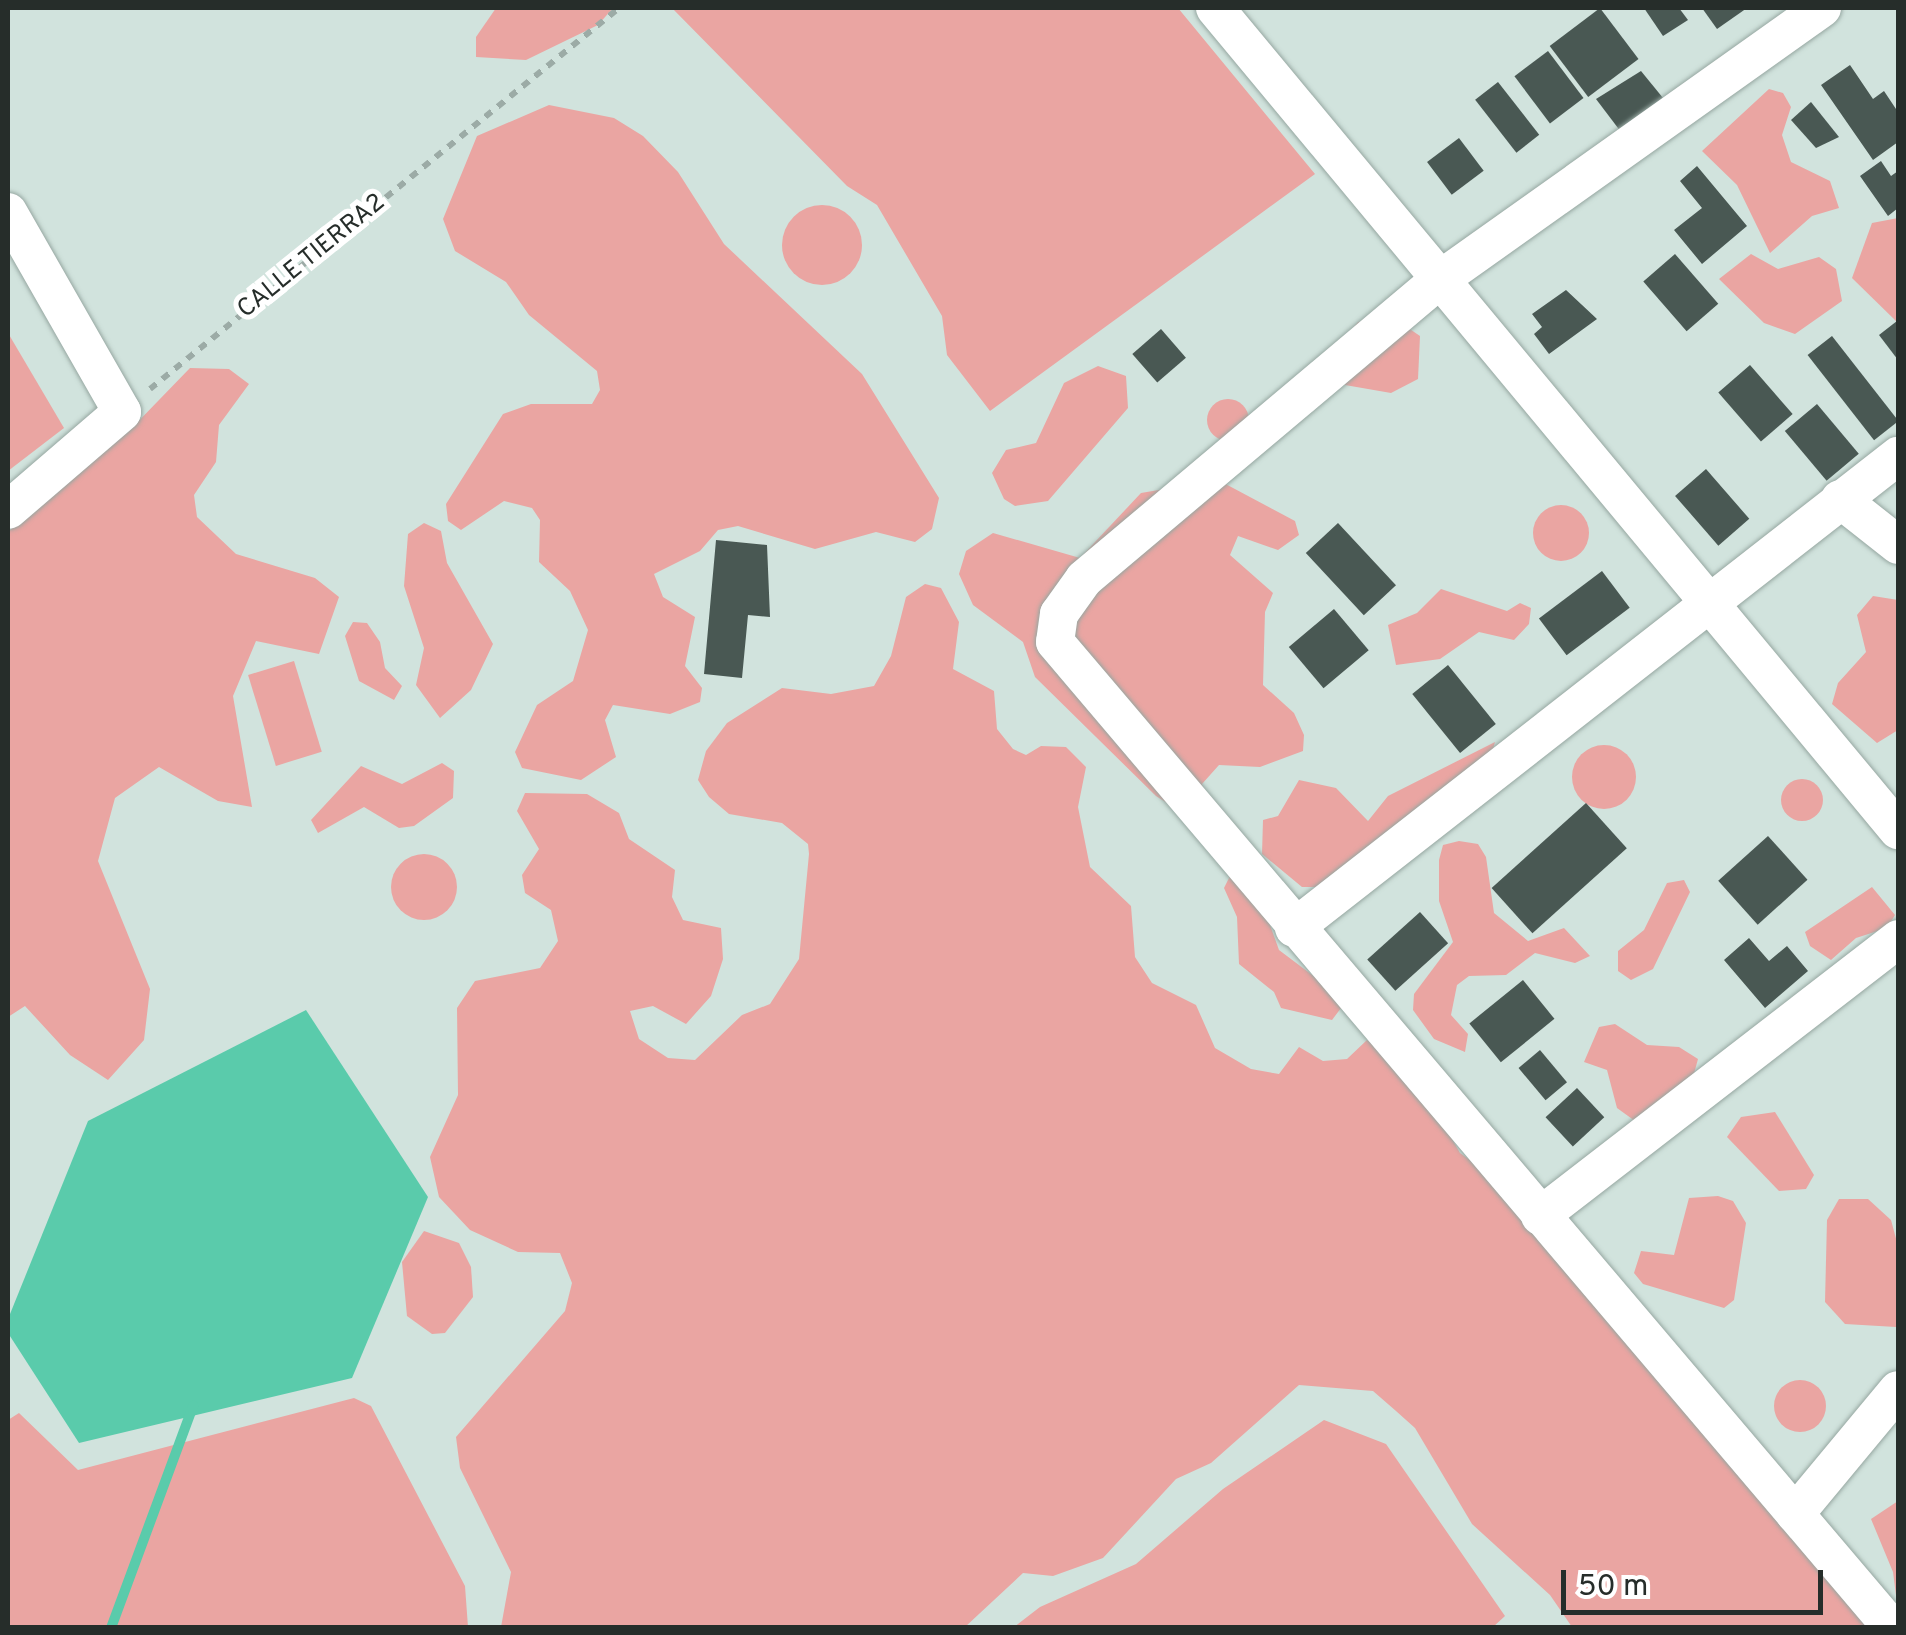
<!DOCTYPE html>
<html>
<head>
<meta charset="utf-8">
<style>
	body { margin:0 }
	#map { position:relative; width:1906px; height:1635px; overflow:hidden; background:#d1e3dd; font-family:Overpass,sans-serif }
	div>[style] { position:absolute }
	.green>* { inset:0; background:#eaa5a2; transform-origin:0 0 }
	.round { border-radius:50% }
	.water>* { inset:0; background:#5acbab }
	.stream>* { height:10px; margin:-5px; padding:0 5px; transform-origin:5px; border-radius:5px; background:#5acbab }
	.building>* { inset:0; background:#495853; transform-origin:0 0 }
	.path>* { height:6px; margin-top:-3px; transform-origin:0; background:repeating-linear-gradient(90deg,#9caba6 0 8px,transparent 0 16px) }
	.roads { filter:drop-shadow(0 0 2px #96a7a1) drop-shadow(0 0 2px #96a7a1) }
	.minor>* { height:38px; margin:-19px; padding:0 19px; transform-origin:19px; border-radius:19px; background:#fff }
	span { translate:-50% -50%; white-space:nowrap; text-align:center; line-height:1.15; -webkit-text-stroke:10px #fff; paint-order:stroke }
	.street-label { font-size:25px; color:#262d2a }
	.frame { position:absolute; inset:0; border:10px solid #262d2a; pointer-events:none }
	.scale { position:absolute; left:1561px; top:1570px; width:262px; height:45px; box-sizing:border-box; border:5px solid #262d2a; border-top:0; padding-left:12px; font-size:30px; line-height:35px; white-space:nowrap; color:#262d2a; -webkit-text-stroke:8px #fff; paint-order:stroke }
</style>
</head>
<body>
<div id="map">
	<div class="green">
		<div style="clip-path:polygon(496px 8px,613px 8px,598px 25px,526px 60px,476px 57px,476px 37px)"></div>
		<div style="clip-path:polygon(672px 8px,1178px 8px,1315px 174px,990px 411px,947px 355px,942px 316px,877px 205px,847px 186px)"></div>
		<div style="clip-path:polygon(1769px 89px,1783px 93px,1791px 107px,1782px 135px,1791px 162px,1830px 181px,1839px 208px,1812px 216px,1770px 253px,1737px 185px,1702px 151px)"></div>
		<div style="clip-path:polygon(549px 105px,614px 118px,643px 136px,678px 172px,724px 244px,862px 374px,939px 498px,932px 529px,915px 542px,876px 532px,815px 549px,738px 526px,718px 530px,700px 551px,654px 574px,663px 597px,695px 617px,685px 666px,702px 688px,700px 702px,670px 714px,613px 705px,605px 720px,616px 757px,581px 780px,522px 768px,515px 752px,537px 705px,573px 681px,588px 630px,570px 591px,539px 562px,540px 520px,532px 508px,504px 501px,461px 530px,448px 521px,446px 504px,503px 414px,531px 404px,592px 404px,600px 390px,597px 371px,529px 315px,506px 282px,455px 251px,443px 219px,477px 136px)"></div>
		<div class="round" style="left:782px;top:205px;width:80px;height:80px"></div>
		<div style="clip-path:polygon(1898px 218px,1898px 323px,1852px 278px,1872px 223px)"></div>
		<div style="clip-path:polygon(1751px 254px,1778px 269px,1819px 257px,1836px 269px,1842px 301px,1795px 334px,1764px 323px,1719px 279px)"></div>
		<div style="clip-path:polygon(1392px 317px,1420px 336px,1418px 379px,1391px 393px,1345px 385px,1337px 354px,1348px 334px,1358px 322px)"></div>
		<div style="clip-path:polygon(8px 333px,64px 428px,8px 471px)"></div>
		<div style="clip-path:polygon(1098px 366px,1126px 376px,1128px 408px,1048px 501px,1015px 506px,1004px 499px,992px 473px,1006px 450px,1036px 443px,1064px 383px)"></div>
		<div style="clip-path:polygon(190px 368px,229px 369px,249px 384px,219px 425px,216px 462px,194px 495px,197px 517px,236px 554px,315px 578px,339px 597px,319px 654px,256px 641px,233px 696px,252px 807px,218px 801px,159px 767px,115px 798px,98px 861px,150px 989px,144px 1040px,108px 1080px,70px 1055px,25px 1006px,8px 1017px,8px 532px,101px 447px,127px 433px)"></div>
		<div class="round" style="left:1207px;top:399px;width:42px;height:42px"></div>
		<div style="clip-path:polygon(1218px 480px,1295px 521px,1299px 535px,1278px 550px,1238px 536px,1230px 555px,1273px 593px,1265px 612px,1263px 685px,1294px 713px,1304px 735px,1303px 751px,1260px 767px,1219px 765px,1202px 784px,1205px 808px,1190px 818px,1156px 796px,1035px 677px,1023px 642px,973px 605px,959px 574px,966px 551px,993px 533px,1080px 558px,1141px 493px)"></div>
		<div class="round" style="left:1533px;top:505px;width:56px;height:56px"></div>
		<div style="clip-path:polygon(424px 523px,441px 531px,447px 563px,493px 644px,471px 690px,440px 718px,416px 685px,424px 648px,404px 586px,408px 534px)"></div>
		<div style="clip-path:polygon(925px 584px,941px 588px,959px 622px,953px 669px,994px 691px,997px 729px,1013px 749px,1026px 755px,1041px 746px,1066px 747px,1086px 767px,1078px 807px,1090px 867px,1131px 906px,1135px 957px,1152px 983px,1196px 1005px,1215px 1048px,1251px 1069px,1279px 1074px,1299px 1047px,1323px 1061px,1347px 1059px,1367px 1040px,1416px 1075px,1460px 1153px,1508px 1187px,1885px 1627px,1572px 1627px,1550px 1595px,1472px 1524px,1415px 1428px,1396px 1411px,1373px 1391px,1299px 1385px,1211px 1463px,1176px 1479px,1103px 1558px,1053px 1576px,1023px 1573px,965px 1627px,501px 1627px,511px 1572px,460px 1468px,456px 1437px,565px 1311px,572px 1283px,560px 1253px,518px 1252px,470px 1230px,439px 1197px,430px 1157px,458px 1095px,457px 1008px,475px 981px,540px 968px,558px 941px,551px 910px,525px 893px,522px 875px,539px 849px,517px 811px,525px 793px,587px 794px,619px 813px,629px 839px,675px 870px,672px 897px,683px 920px,721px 928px,723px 959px,711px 996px,686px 1024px,653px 1006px,630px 1011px,639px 1039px,668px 1058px,695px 1060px,742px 1015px,770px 1004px,799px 959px,809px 854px,808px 844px,782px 823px,729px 814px,709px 797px,698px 780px,706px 751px,727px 723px,782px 688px,831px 694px,874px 686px,891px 656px,906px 597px)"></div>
		<div style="clip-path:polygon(1441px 589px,1507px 611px,1520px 603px,1531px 608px,1529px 624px,1514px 640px,1479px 632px,1440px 659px,1396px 665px,1388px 625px,1417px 613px)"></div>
		<div style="clip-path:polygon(1873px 596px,1898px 600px,1898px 730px,1877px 743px,1832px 704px,1838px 683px,1866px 652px,1857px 615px)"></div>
		<div style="clip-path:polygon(353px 622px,367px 623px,380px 642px,385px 668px,402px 686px,394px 700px,359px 681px,345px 636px)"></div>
		<div style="left:294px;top:661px;width:95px;height:48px;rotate:73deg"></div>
		<div style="clip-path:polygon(1495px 742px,1486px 773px,1419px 806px,1377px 854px,1330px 887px,1302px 887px,1262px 854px,1263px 820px,1278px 816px,1299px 780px,1336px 788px,1368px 821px,1388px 796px)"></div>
		<div class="round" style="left:1572px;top:745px;width:64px;height:64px"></div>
		<div style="clip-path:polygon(442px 763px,454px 771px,453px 798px,414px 826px,399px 828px,364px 807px,318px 833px,311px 820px,361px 766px,402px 784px)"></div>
		<div class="round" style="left:1781px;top:779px;width:42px;height:42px"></div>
		<div style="clip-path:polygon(1459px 841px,1478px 844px,1486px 857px,1494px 913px,1528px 941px,1564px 928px,1590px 956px,1575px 963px,1535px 953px,1506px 975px,1469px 976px,1457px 985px,1451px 1015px,1468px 1034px,1465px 1052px,1434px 1039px,1413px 1010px,1414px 994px,1453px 942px,1439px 901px,1439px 860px,1443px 845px)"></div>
		<div class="round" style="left:391px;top:854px;width:66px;height:66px"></div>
		<div style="clip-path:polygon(1233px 870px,1260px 897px,1279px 950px,1336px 993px,1341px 1008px,1332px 1020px,1281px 1008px,1274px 992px,1239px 964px,1237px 917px,1224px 888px)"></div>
		<div style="clip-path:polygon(1684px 880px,1690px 892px,1653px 969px,1631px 980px,1618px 971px,1618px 951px,1644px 930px,1667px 883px)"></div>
		<div style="clip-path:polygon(1872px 887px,1895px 915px,1887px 928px,1856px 938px,1831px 960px,1810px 946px,1805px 932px)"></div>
		<div style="clip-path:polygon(1615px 1024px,1647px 1045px,1679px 1047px,1698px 1059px,1690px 1088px,1635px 1121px,1617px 1108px,1607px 1070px,1584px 1062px,1599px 1027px)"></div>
		<div style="clip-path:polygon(1775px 1112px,1814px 1175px,1806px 1189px,1779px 1191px,1727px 1137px,1741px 1117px)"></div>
		<div style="clip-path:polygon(1718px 1196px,1733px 1201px,1746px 1223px,1734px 1300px,1724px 1308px,1643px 1284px,1634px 1273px,1641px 1251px,1674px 1255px,1689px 1198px)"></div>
		<div style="clip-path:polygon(1839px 1199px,1868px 1199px,1891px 1220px,1898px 1246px,1896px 1327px,1845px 1324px,1825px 1302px,1827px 1220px)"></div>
		<div style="clip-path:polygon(424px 1231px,459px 1243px,471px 1267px,473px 1297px,445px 1333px,432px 1334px,407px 1316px,402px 1262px)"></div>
		<div class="round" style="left:1774px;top:1380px;width:52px;height:52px"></div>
		<div style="clip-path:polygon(354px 1398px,371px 1406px,465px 1586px,468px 1627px,8px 1627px,8px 1420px,19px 1413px,78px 1470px)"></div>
		<div style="clip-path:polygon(1324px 1420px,1386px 1444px,1505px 1616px,1493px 1627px,1014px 1627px,1040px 1607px,1136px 1564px,1223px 1489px)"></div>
		<div style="clip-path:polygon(1898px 1501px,1898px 1611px,1893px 1572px,1871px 1519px)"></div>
	</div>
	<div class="water">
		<div style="clip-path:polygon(306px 1010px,428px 1197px,352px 1378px,79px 1443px,8px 1333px,8px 1319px,88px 1121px)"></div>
	</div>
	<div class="stream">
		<div style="left:111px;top:1628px;width:237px;rotate:-69.7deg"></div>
	</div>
	<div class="building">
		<div style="left:1600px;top:8px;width:64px;height:63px;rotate:53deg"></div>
		<div style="clip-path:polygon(1644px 8px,1679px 8px,1688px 20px,1663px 36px)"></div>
		<div style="clip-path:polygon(1702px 8px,1747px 8px,1717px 29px)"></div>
		<div style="left:1548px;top:51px;width:59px;height:42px;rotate:53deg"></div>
		<div style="clip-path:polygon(1850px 65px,1873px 99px,1884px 91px,1898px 112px,1898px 142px,1873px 160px,1821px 85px)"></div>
		<div style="clip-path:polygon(1641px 71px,1663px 98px,1621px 132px,1596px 99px)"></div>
		<div style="left:1498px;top:82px;width:67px;height:29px;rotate:52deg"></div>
		<div style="clip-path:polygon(1811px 102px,1839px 137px,1816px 148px,1791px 120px)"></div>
		<div style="left:1459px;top:138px;width:41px;height:40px;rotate:53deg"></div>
		<div style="clip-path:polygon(1881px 161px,1891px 176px,1898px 171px,1898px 208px,1888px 216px,1860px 176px)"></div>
		<div style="clip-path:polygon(1697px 166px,1747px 226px,1702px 264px,1674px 230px,1702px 208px,1680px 181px)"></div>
		<div style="left:1675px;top:254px;width:66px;height:42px;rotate:49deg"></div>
		<div style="clip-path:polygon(1566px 290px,1597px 319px,1549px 354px,1534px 334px,1542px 327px,1532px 314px)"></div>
		<div style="clip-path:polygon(1897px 321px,1898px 324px,1898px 360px,1879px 335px)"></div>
		<div style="left:1161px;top:329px;width:38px;height:38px;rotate:49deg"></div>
		<div style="left:1832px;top:336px;width:108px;height:31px;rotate:52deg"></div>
		<div style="left:1750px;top:365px;width:65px;height:42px;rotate:49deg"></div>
		<div style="left:1817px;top:404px;width:65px;height:42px;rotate:50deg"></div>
		<div style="left:1706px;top:469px;width:66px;height:41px;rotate:49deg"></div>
		<div style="left:1338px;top:523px;width:85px;height:44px;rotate:47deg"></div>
		<div style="clip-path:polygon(716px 540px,767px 545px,770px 617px,748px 615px,742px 678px,704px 674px)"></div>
		<div style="left:1602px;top:571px;width:46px;height:79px;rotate:53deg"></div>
		<div style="left:1334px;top:609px;width:54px;height:59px;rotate:50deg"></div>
		<div style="left:1448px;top:665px;width:76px;height:46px;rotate:51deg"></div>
		<div style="left:1586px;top:803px;width:61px;height:127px;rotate:48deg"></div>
		<div style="left:1768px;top:836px;width:59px;height:67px;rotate:48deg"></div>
		<div style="left:1420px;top:912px;width:42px;height:71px;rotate:48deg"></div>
		<div style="clip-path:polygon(1749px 938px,1769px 961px,1787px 946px,1808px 971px,1765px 1008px,1724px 960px)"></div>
		<div style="left:1523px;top:980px;width:50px;height:69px;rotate:51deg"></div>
		<div style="left:1540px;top:1050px;width:42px;height:28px;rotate:50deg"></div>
		<div style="left:1577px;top:1088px;width:40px;height:43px;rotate:47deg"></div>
	</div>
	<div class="path">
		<div style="left:150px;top:389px;width:604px;rotate:-39.09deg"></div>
	</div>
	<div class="roads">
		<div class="minor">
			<div style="left:1215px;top:8px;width:1069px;rotate:50.28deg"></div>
			<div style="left:1822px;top:8px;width:470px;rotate:144.6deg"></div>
			<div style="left:1439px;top:280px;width:464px;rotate:139.9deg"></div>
			<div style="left:1084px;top:579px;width:43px;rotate:125.5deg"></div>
			<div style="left:1059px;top:614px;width:28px;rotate:98deg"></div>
			<div style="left:1055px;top:642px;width:1293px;rotate:49.67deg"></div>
			<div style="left:8px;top:212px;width:230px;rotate:60.3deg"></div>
			<div style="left:122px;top:412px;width:150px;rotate:139.3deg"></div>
			<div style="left:1840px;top:499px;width:74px;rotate:38.4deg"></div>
			<div style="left:1294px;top:928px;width:767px;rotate:-38.01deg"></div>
			<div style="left:1540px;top:1216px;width:453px;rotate:-37.7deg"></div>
			<div style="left:1795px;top:1514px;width:161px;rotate:-50.3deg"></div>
		</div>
	</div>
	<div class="street-label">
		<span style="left:312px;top:257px;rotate:-39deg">CALLE TIERRA2</span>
	</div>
	<div class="frame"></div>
	<div class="scale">50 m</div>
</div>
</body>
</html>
